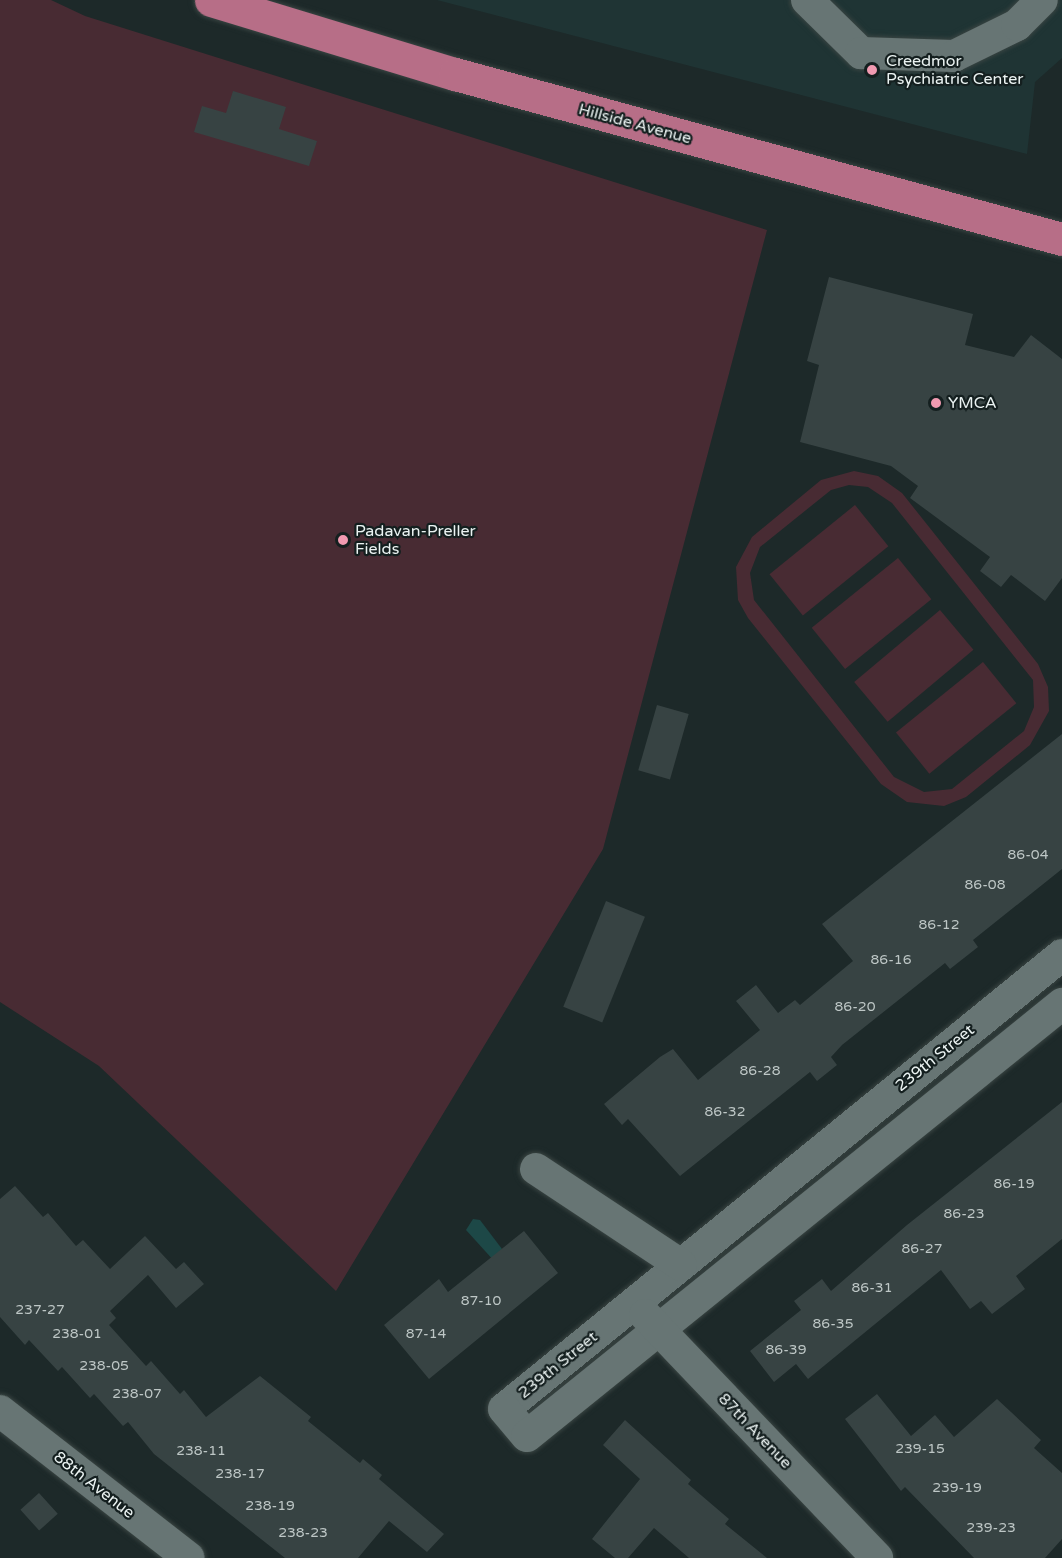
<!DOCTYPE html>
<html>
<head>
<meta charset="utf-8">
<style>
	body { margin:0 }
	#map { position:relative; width:1062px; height:1558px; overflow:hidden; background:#1d2929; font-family:"Varela Round",sans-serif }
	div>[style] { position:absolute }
	.built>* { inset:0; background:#1f3434 }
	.green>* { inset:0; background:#482b33; transform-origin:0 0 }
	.water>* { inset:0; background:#1d4847 }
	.building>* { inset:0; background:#374343; transform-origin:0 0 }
	.roads { filter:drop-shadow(0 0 2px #394442) drop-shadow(0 0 2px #394442) }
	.minor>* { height:32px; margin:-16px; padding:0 16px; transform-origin:16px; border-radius:16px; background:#677574 }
	.major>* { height:33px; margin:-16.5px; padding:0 16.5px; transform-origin:16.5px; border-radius:16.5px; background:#b76e87 }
	.dots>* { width:16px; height:16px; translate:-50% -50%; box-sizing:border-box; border:3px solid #141f1f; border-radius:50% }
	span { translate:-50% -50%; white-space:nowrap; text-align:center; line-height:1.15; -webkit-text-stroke:4.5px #141f1f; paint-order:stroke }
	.number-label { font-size:14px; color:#bec7c6 }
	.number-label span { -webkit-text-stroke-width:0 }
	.poi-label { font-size:16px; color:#ebf3f2 }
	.left { translate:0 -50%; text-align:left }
	.street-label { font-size:16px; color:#ebf3f2 }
</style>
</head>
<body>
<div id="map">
	<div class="built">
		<div style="clip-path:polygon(437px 0,1062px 0,1062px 58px,1035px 82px,1027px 154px)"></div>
	</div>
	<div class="green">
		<div style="clip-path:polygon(0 0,51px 0,85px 16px,767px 230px,603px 849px,336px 1291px,99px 1066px,0 1002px)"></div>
		<div style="clip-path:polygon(evenodd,854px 471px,878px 476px,902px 493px,1038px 664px,1048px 687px,1049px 711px,1030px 745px,966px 797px,944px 806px,907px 802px,881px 784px,748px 618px,738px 600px,736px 567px,752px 537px,821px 480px,854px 471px,849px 485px,868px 487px,892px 503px,1033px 680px,1034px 707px,1024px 731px,952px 789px,924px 792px,894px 777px,754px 600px,750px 573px,760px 547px,831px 490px,849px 485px)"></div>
		<div style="left:855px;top:505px;width:53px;height:110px;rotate:51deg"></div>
		<div style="left:898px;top:558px;width:53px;height:111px;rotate:51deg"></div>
		<div style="left:940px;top:610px;width:52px;height:112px;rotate:50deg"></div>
		<div style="left:983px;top:662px;width:53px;height:112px;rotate:51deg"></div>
	</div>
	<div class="water">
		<div style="clip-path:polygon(473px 1219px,480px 1220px,502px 1249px,495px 1262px,466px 1230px)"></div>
	</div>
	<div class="building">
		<div style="clip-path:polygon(233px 91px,286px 107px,279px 129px,317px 141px,309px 166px,194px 132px,202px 106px,226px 113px)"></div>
		<div style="clip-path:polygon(829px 277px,973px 314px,965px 345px,1014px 357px,1031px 335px,1062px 359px,1062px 578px,1045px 601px,1011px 575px,1001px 587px,980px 571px,990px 557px,910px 498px,918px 486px,891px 466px,800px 442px,819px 365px,807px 361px)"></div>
		<div style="left:657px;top:705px;width:33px;height:68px;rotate:16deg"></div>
		<div style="clip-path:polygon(1062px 734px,1062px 869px,973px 940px,978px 947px,950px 969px,945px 963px,842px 1045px,831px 1057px,837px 1065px,817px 1081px,810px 1072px,680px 1176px,628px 1119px,622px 1125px,604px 1104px,660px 1057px,673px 1049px,698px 1080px,760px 1030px,736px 1001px,756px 985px,778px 1013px,795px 1000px,800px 1005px,853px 961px,822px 924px)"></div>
		<div style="left:606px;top:901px;width:42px;height:114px;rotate:22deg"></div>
		<div style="clip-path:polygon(1062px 1102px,1062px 1239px,1016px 1276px,1025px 1289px,992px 1314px,981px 1301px,970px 1309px,941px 1270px,808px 1379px,796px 1364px,774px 1382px,750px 1351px,801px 1310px,794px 1301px,822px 1279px,831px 1291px,907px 1225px)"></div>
		<div style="clip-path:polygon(15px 1186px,43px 1217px,48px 1213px,76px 1246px,83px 1240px,110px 1269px,145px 1236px,176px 1269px,184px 1262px,204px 1284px,176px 1308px,148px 1275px,110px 1311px,116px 1318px,109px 1325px,146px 1366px,151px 1361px,180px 1394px,184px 1390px,206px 1417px,260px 1376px,311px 1417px,308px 1421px,360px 1463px,363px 1459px,382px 1475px,379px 1479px,444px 1534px,427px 1552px,389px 1521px,358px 1558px,285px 1558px,154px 1454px,128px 1422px,123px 1426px,94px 1394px,90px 1398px,62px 1367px,58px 1371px,29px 1340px,25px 1345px,0 1317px,0 1199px)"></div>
		<div style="clip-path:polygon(524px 1231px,558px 1273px,429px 1379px,384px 1325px,439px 1279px,448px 1292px)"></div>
		<div style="clip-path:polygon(877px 1394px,911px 1436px,935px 1415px,954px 1437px,997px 1399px,1041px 1440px,1034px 1448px,1062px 1473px,1062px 1539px,1045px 1558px,974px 1558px,905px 1487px,901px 1491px,845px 1419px)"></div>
		<div style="clip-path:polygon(625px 1420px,691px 1480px,688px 1484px,729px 1519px,725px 1524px,767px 1558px,689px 1558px,654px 1528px,628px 1558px,615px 1558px,592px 1539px,640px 1479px,603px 1445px)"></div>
		<div style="left:39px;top:1493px;width:28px;height:25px;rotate:48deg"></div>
	</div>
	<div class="roads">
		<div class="minor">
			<div style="left:807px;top:0;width:76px;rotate:44.5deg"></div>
			<div style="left:861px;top:53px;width:93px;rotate:1.8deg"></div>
			<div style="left:954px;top:56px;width:70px;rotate:-26.2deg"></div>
			<div style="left:1017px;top:25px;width:35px;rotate:-45deg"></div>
			<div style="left:1062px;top:955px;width:719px;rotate:140.87deg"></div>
			<div style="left:504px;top:1409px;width:35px;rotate:50deg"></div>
			<div style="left:527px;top:1436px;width:688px;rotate:-38.92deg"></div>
			<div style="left:536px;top:1169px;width:174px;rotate:33.5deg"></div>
			<div style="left:645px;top:1315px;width:336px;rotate:46.3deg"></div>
			<div style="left:0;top:1411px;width:239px;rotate:37.9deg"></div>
		</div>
		<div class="major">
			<div style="left:211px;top:0;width:255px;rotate:16.9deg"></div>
			<div style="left:455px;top:74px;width:629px;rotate:15.21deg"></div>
		</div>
	</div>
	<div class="dots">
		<div style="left:872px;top:70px;background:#f19ab1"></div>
		<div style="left:936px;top:403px;background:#f19ab1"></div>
		<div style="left:343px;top:540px;background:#f19ab1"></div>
	</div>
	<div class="number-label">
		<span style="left:1028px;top:855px">86-04</span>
		<span style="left:985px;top:885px">86-08</span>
		<span style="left:939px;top:925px">86-12</span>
		<span style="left:891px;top:960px">86-16</span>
		<span style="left:855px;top:1007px">86-20</span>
		<span style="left:760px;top:1071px">86-28</span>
		<span style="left:725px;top:1112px">86-32</span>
		<span style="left:1014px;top:1184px">86-19</span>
		<span style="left:964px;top:1214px">86-23</span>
		<span style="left:922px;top:1249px">86-27</span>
		<span style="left:872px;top:1288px">86-31</span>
		<span style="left:481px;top:1301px">87-10</span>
		<span style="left:40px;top:1310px">237-27</span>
		<span style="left:833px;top:1324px">86-35</span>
		<span style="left:77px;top:1334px">238-01</span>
		<span style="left:426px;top:1334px">87-14</span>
		<span style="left:786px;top:1350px">86-39</span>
		<span style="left:104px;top:1366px">238-05</span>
		<span style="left:137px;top:1394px">238-07</span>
		<span style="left:920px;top:1449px">239-15</span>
		<span style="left:201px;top:1451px">238-11</span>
		<span style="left:240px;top:1474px">238-17</span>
		<span style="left:957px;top:1488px">239-19</span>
		<span style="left:270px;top:1506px">238-19</span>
		<span style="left:991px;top:1528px">239-23</span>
		<span style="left:303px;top:1533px">238-23</span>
	</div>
	<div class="poi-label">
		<span class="left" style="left:886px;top:70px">Creedmor<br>Psychiatric Center</span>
		<span class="left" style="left:948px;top:403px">YMCA</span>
		<span class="left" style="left:355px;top:540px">Padavan-Preller<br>Fields</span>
	</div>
	<div class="street-label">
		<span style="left:635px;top:124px;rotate:15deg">Hillside Avenue</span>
		<span style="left:935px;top:1058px;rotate:-39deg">239th Street</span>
		<span style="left:558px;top:1365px;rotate:-39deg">239th Street</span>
		<span style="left:755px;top:1431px;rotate:46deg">87th Avenue</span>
		<span style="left:94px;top:1485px;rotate:38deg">88th Avenue</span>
	</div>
</div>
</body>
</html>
